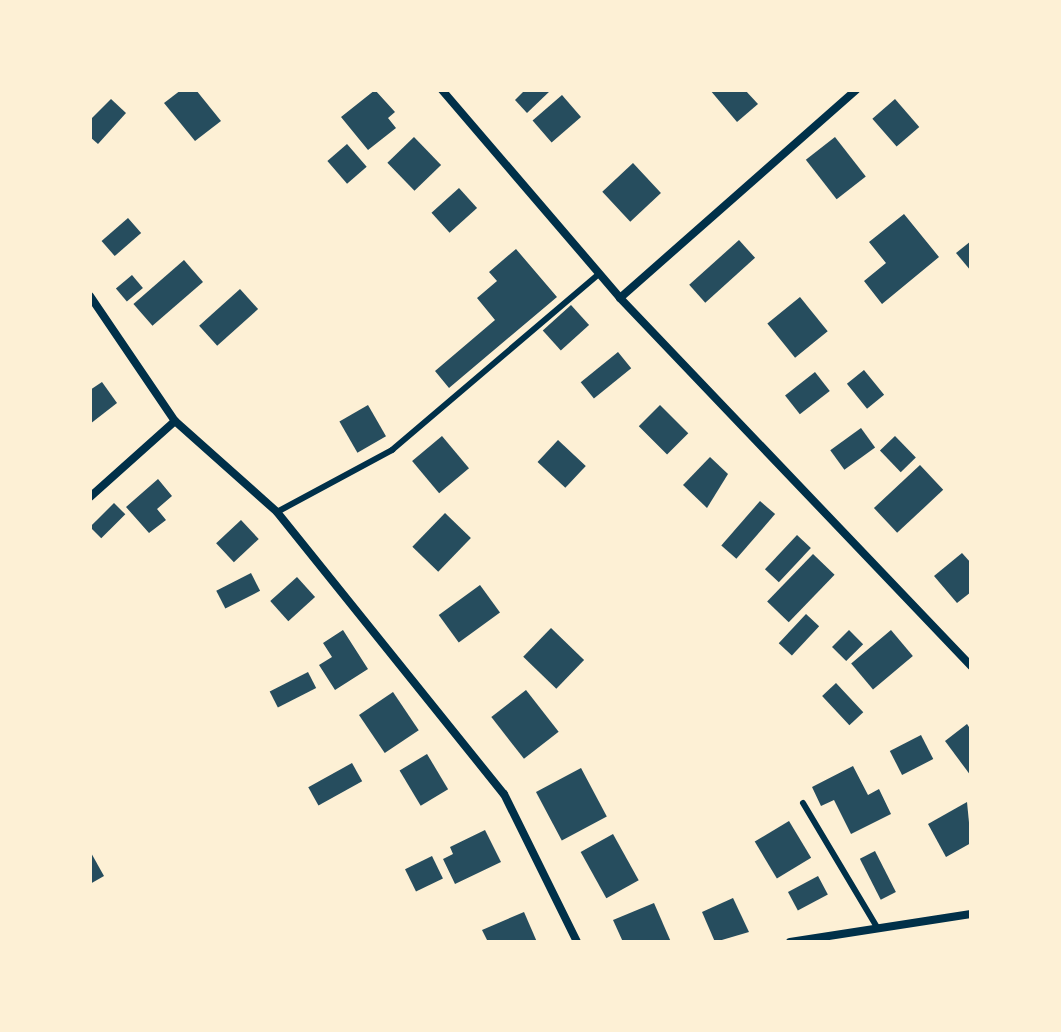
<!DOCTYPE html>
<html>
<head>
<meta charset="utf-8">
<style>
	body { margin:0 }
	#map { position:relative; width:1061px; height:1032px; overflow:hidden; background:#fdf0d5; font-family:Arial,sans-serif }
	div>[style] { position:absolute }
	.building>* { inset:0; background:#264d5e; transform-origin:0 0 }
	.service>* { height:6px; margin:-3px; padding:0 3px; transform-origin:3px; border-radius:3px; background:#003049 }
	.minor>* { height:8px; margin:-4px; padding:0 4px; transform-origin:4px; border-radius:4px; background:#003049 }
	span { translate:-50% -50%; white-space:nowrap; text-align:center; line-height:1.15; -webkit-text-stroke:6px #fdf0d5; paint-order:stroke }
	.frame { position:absolute; inset:0; border:92px solid #fdf0d5; pointer-events:none }
</style>
</head>
<body>
<div id="map">
	<div class="building">
		<div style="clip-path:polygon(181px 90px,196px 90px,221px 121px,195px 141px,164px 103px)"></div>
		<div style="clip-path:polygon(375px 90px,395px 112px,388px 118px,396px 128px,368px 150px,341px 117px)"></div>
		<div style="clip-path:polygon(525px 90px,551px 90px,527px 113px,515px 100px)"></div>
		<div style="clip-path:polygon(710px 90px,745px 90px,758px 104px,737px 122px)"></div>
		<div style="left:562px;top:95px;width:29px;height:39px;rotate:49deg"></div>
		<div style="clip-path:polygon(111px 99px,126px 113px,98px 144px,90px 137px,90px 120px)"></div>
		<div style="left:895px;top:99px;width:37px;height:30px;rotate:49deg"></div>
		<div style="left:414px;top:137px;width:39px;height:37px;rotate:46deg"></div>
		<div style="left:835px;top:137px;width:50px;height:37px;rotate:52deg"></div>
		<div style="left:347px;top:144px;width:30px;height:26px;rotate:49deg"></div>
		<div style="left:633px;top:163px;width:41px;height:42px;rotate:47deg"></div>
		<div style="left:459px;top:188px;width:27px;height:37px;rotate:48deg"></div>
		<div style="clip-path:polygon(904px 214px,939px 257px,882px 304px,864px 281px,886px 263px,869px 242px)"></div>
		<div style="left:128px;top:218px;width:20px;height:35px;rotate:49deg"></div>
		<div style="left:739px;top:240px;width:24px;height:67px;rotate:48deg"></div>
		<div style="clip-path:polygon(971px 241px,971px 271px,956px 253px)"></div>
		<div style="clip-path:polygon(516px 249px,557px 297px,449px 388px,435px 371px,495px 320px,477px 298px,497px 281px,489px 272px)"></div>
		<div style="left:184px;top:260px;width:29px;height:67px;rotate:49deg"></div>
		<div style="left:132px;top:275px;width:17px;height:21px;rotate:50deg"></div>
		<div style="left:240px;top:289px;width:27px;height:55px;rotate:48deg"></div>
		<div style="left:800px;top:297px;width:44px;height:42px;rotate:51deg"></div>
		<div style="left:571px;top:305px;width:27px;height:38px;rotate:48deg"></div>
		<div style="left:618px;top:352px;width:21px;height:48px;rotate:51deg"></div>
		<div style="left:864px;top:370px;width:32px;height:22px;rotate:51deg"></div>
		<div style="left:815px;top:372px;width:24px;height:38px;rotate:52deg"></div>
		<div style="clip-path:polygon(102px 382px,117px 403px,90px 424px,90px 390px)"></div>
		<div style="left:368px;top:405px;width:36px;height:33px;rotate:60deg"></div>
		<div style="left:660px;top:405px;width:40px;height:30px;rotate:45deg"></div>
		<div style="left:861px;top:428px;width:24px;height:38px;rotate:54deg"></div>
		<div style="left:442px;top:436px;width:42px;height:39px;rotate:50deg"></div>
		<div style="left:895px;top:436px;width:30px;height:21px;rotate:46deg"></div>
		<div style="left:558px;top:440px;width:38px;height:30px;rotate:43deg"></div>
		<div style="clip-path:polygon(710px 457px,728px 474px,707px 508px,683px 485px)"></div>
		<div style="left:920px;top:465px;width:34px;height:63px;rotate:47deg"></div>
		<div style="clip-path:polygon(158px 479px,172px 496px,157px 509px,166px 520px,149px 533px,126px 507px)"></div>
		<div style="left:760px;top:501px;width:20px;height:59px;rotate:41deg"></div>
		<div style="left:114px;top:503px;width:16px;height:34px;rotate:45deg"></div>
		<div style="left:445px;top:513px;width:36px;height:47px;rotate:44deg"></div>
		<div style="left:241px;top:520px;width:26px;height:34px;rotate:47deg"></div>
		<div style="left:797px;top:535px;width:19px;height:47px;rotate:43deg"></div>
		<div style="clip-path:polygon(962px 553px,971px 563px,971px 592px,957px 603px,934px 576px)"></div>
		<div style="left:813px;top:554px;width:30px;height:66px;rotate:44deg"></div>
		<div style="left:251px;top:573px;width:20px;height:39px;rotate:63deg"></div>
		<div style="left:297px;top:577px;width:27px;height:36px;rotate:48deg"></div>
		<div style="left:480px;top:585px;width:34px;height:51px;rotate:54deg"></div>
		<div style="left:806px;top:614px;width:18px;height:40px;rotate:43deg"></div>
		<div style="left:551px;top:628px;width:46px;height:40px;rotate:44deg"></div>
		<div style="clip-path:polygon(343px 630px,368px 669px,335px 690px,319px 665px,332px 657px,323px 643px)"></div>
		<div style="left:849px;top:630px;width:20px;height:24px;rotate:45deg"></div>
		<div style="left:891px;top:630px;width:34px;height:52px;rotate:50deg"></div>
		<div style="left:308px;top:672px;width:18px;height:43px;rotate:63deg"></div>
		<div style="left:836px;top:683px;width:40px;height:19px;rotate:47deg"></div>
		<div style="left:526px;top:690px;width:53px;height:44px;rotate:52deg"></div>
		<div style="left:393px;top:692px;width:46px;height:41px;rotate:56deg"></div>
		<div style="clip-path:polygon(967px 724px,971px 730px,971px 776px,945px 741px)"></div>
		<div style="left:921px;top:735px;width:27px;height:35px;rotate:63deg"></div>
		<div style="left:427px;top:754px;width:41px;height:32px;rotate:59deg"></div>
		<div style="left:352px;top:763px;width:21px;height:50px;rotate:61deg"></div>
		<div style="clip-path:polygon(853px 766px,868px 795px,879px 789px,891px 814px,851px 834px,834px 800px,821px 806px,812px 787px)"></div>
		<div style="left:581px;top:768px;width:55px;height:51px;rotate:62deg"></div>
		<div style="clip-path:polygon(967px 802px,971px 843px,946px 857px,928px 824px)"></div>
		<div style="left:789px;top:821px;width:43px;height:40px;rotate:59deg"></div>
		<div style="clip-path:polygon(485px 830px,501px 862px,455px 884px,443px 859px,453px 854px,450px 847px)"></div>
		<div style="left:613px;top:834px;width:53px;height:37px;rotate:61deg"></div>
		<div style="clip-path:polygon(90px 851px,104px 876px,90px 884px)"></div>
		<div style="left:875px;top:851px;width:46px;height:17px;rotate:63deg"></div>
		<div style="left:432px;top:856px;width:25px;height:30px;rotate:64deg"></div>
		<div style="left:818px;top:876px;width:21px;height:34px;rotate:62deg"></div>
		<div style="clip-path:polygon(733px 898px,749px 932px,715px 942px,702px 912px)"></div>
		<div style="clip-path:polygon(654px 903px,671px 942px,623px 942px,613px 920px)"></div>
		<div style="clip-path:polygon(524px 912px,537px 942px,488px 942px,482px 930px)"></div>
	</div>
	<div class="service">
		<div style="left:277px;top:512px;width:131px;rotate:-28.3deg"></div>
		<div style="left:392px;top:450px;width:272px;rotate:-40.4deg"></div>
		<div style="left:803px;top:803px;width:144px;rotate:59.2deg"></div>
	</div>
	<div class="minor">
		<div style="left:442px;top:90px;width:274px;rotate:49.4deg"></div>
		<div style="left:620px;top:298px;width:509px;rotate:46.35deg"></div>
		<div style="left:90px;top:296px;width:151px;rotate:55.8deg"></div>
		<div style="left:175px;top:421px;width:137px;rotate:41.7deg"></div>
		<div style="left:277px;top:512px;width:362px;rotate:51.2deg"></div>
		<div style="left:504px;top:794px;width:165px;rotate:63.7deg"></div>
		<div style="left:620px;top:298px;width:315px;rotate:-41.4deg"></div>
		<div style="left:90px;top:497px;width:114px;rotate:-41.8deg"></div>
		<div style="left:790px;top:942px;width:183px;rotate:-8.8deg"></div>
	</div>
	<div class="frame"></div>
</div>
</body>
</html>
